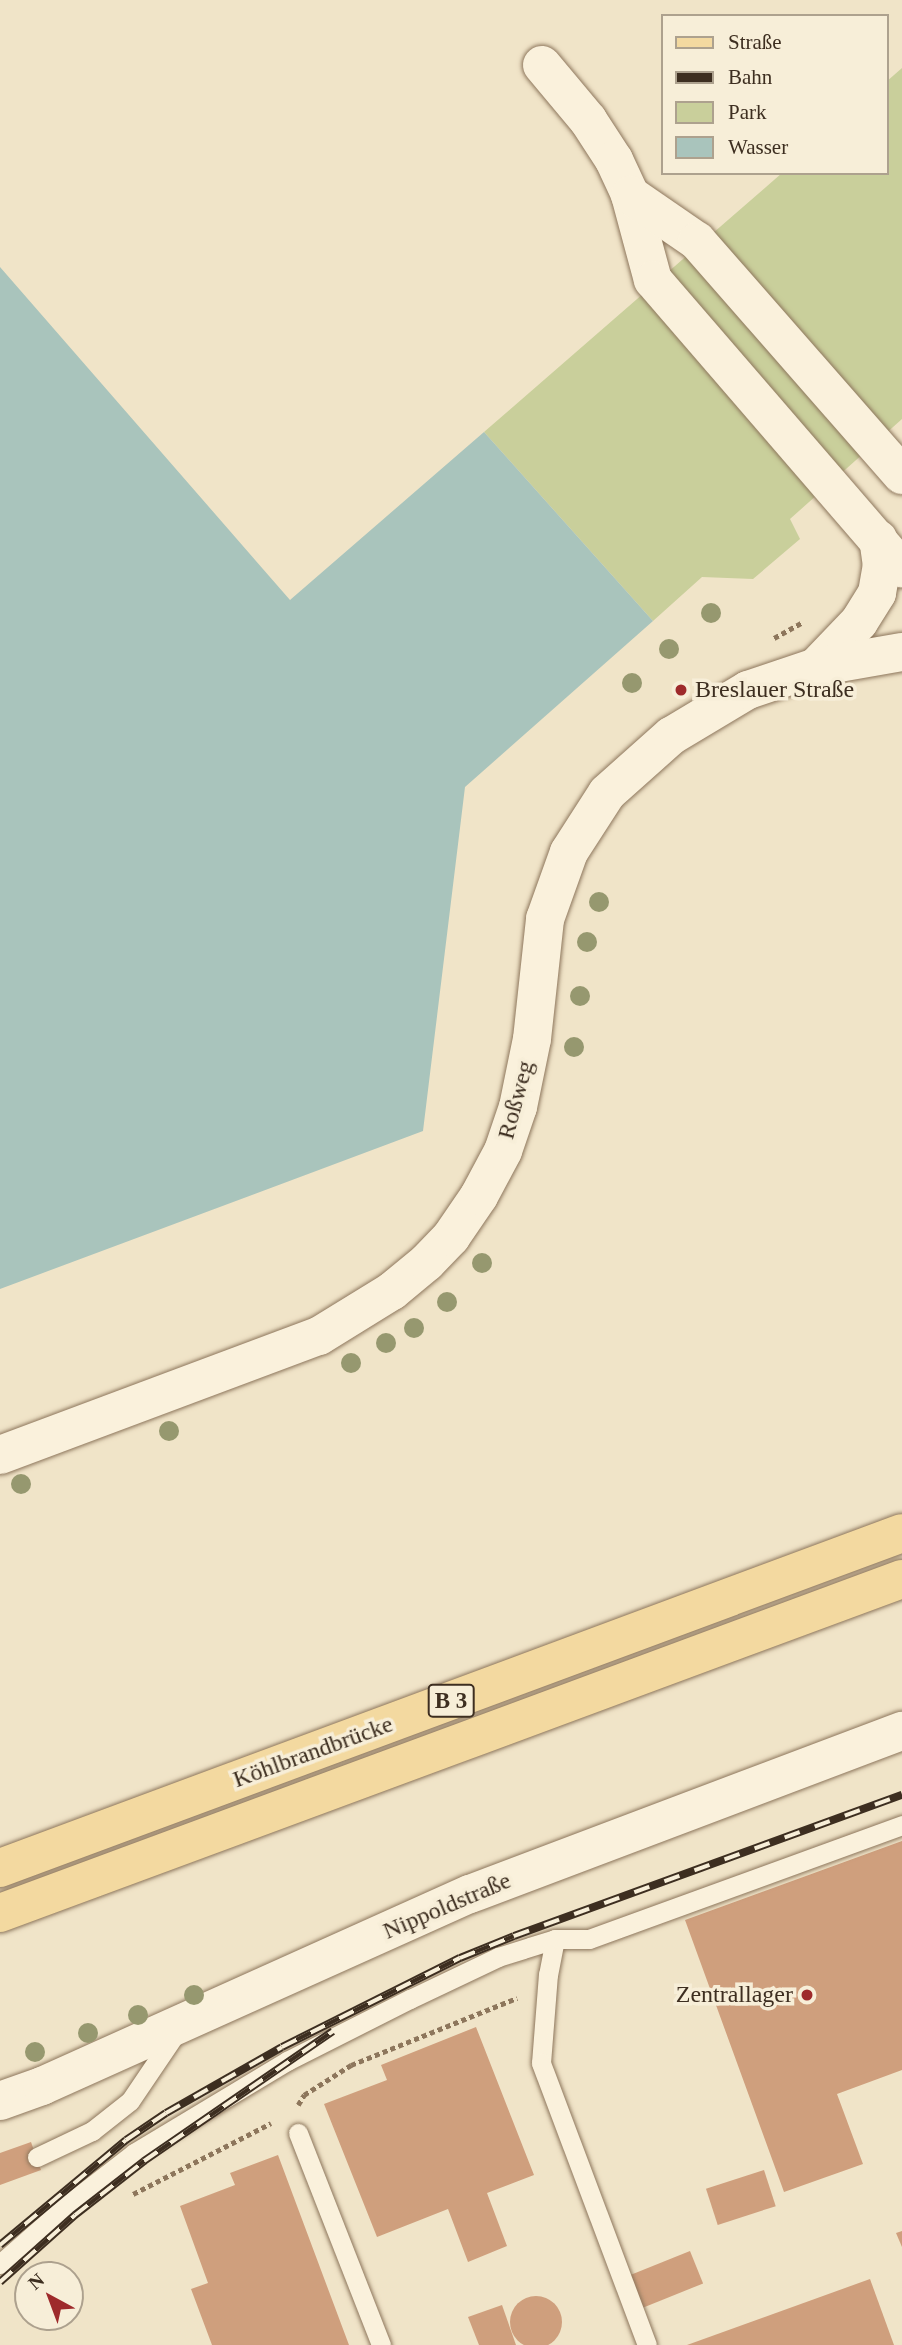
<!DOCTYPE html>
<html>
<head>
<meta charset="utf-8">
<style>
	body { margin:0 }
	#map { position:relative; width:902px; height:2345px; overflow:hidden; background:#f0e4c8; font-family:Georgia,serif }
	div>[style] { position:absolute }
	.green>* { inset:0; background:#c9cf9b }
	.water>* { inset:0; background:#a9c4bc }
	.building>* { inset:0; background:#cf9f7d; transform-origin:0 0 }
	.round { border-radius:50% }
	.path>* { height:4.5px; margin-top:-2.25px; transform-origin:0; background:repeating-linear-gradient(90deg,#8d765c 0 5px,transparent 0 8.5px) }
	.roads { filter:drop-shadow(0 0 2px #8d765c) drop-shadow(0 0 2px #8d765c) }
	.lane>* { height:19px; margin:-9.5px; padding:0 9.5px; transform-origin:9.5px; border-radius:9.5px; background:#faf1dc }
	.street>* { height:38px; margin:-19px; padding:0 19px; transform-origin:19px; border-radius:19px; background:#faf1dc }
	.primary>* { height:38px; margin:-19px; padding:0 19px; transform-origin:19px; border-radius:19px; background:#f3d9a0 }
	.rail>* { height:8px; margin-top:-4px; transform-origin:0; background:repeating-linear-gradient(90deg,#f7eed8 0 16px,#3d2e20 0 32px); box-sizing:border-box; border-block:2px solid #3d2e20 }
	.trees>* { width:20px; height:20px; margin:-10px; border-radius:50%; background:#96986f }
	.dots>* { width:19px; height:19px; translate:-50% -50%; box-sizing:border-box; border:4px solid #f7eed8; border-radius:50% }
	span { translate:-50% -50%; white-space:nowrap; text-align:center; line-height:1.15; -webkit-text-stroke:7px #f7eed8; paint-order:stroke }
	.shield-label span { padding:2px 5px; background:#f7eed8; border:2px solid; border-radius:5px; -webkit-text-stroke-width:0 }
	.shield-label { font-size:23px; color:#3d2e20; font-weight:700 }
	.poi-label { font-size:24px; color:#3d2e20 }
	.left { translate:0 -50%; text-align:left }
	.right { translate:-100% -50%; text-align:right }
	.street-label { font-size:24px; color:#3d2e20 }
	.legend { position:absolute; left:661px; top:14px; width:228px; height:161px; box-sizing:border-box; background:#f7eed8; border:2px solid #ada18e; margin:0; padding:9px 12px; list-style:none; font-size:21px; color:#3d2e20 }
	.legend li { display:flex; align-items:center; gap:14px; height:35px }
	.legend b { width:35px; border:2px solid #ada18e }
	.north { position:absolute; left:14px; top:2261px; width:70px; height:70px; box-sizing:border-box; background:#f7eed8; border:2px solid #ada18e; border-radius:50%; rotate:319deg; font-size:19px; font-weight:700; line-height:28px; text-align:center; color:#3d2e20 }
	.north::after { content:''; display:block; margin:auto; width:24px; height:32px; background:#9e2a2b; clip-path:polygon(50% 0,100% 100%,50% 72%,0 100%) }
</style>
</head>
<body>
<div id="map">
	<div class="green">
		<div style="clip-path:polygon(902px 68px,902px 419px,790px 519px,800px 539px,753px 579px,702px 577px,653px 621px,484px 432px,782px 173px,886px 173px,886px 82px)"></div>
	</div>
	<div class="water">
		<div style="clip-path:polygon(0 267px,290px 600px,484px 432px,653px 621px,465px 787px,423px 1131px,0 1289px)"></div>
	</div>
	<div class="building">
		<div style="clip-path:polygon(902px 1841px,902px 2070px,837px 2094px,863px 2164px,784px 2192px,685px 1920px)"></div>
		<div style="clip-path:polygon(476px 2027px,534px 2175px,487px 2193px,507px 2246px,468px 2262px,448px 2209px,377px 2237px,324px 2104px,387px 2080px,381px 2065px)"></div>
		<div style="clip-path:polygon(31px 2142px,41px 2170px,0 2185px,0 2153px)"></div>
		<div style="clip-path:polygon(278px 2155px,349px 2345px,212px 2345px,191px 2289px,208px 2283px,180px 2206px,235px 2185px,230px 2173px)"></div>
		<div style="left:764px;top:2170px;width:38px;height:61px;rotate:72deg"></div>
		<div style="clip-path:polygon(902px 2231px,902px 2247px,896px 2233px)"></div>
		<div style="left:690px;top:2251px;width:35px;height:71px;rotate:68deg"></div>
		<div style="clip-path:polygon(870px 2279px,894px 2345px,687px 2345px)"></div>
		<div class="round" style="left:510px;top:2296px;width:52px;height:52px"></div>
		<div style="clip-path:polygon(502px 2305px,516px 2345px,479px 2345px,468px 2317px)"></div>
	</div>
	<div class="path">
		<div style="left:774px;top:638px;width:33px;rotate:-29deg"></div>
		<div style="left:298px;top:2105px;width:12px;rotate:-59deg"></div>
		<div style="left:304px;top:2095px;width:56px;rotate:-32.6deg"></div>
		<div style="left:351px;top:2065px;width:179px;rotate:-22deg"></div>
		<div style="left:133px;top:2194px;width:155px;rotate:-27.2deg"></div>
	</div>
	<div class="roads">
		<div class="lane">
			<div style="left:555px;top:1939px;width:36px;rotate:101deg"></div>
			<div style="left:548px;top:1974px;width:89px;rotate:94.5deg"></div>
			<div style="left:541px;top:2063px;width:301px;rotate:69.4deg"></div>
			<div style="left:298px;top:2133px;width:228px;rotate:68.6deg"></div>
			<div style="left:37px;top:2157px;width:61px;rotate:-25.3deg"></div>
			<div style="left:92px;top:2131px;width:48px;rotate:-38.3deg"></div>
			<div style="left:130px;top:2101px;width:86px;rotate:-55.9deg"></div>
			<div style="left:0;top:2264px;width:89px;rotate:-41.4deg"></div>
			<div style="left:67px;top:2205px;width:85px;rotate:-37.8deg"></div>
			<div style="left:134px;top:2153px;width:179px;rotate:-31deg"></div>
			<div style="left:287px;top:2061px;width:138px;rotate:-26.8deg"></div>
			<div style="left:410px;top:1999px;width:98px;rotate:-25.5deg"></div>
			<div style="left:498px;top:1957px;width:60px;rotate:-17.5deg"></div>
			<div style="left:555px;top:1939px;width:34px"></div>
			<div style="left:589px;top:1939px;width:333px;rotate:-20deg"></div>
		</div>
		<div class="street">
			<div style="left:542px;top:65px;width:72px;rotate:50.1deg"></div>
			<div style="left:588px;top:120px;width:48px;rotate:57deg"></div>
			<div style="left:614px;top:160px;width:38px;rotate:65deg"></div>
			<div style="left:630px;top:195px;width:88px;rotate:74.9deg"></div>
			<div style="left:653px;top:280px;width:381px;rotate:49.2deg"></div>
			<div style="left:630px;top:195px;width:81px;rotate:34.5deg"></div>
			<div style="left:697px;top:241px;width:311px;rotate:48.8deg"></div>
			<div style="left:816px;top:667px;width:62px;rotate:-46.3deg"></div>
			<div style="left:859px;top:622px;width:34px;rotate:-58deg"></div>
			<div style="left:877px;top:593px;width:27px;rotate:-80deg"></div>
			<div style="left:882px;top:566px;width:27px;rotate:-98deg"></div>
			<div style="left:0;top:1455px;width:340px;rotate:-20.5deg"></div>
			<div style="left:319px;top:1336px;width:86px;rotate:-31.7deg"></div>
			<div style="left:392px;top:1291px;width:45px;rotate:-39.6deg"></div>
			<div style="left:427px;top:1262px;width:35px;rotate:-46deg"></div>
			<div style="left:451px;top:1237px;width:50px;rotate:-55.7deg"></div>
			<div style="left:479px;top:1196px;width:51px;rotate:-61.9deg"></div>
			<div style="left:503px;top:1151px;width:46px;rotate:-71.2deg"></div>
			<div style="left:518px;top:1107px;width:69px;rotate:-78.4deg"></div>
			<div style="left:532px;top:1039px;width:121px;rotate:-83.8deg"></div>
			<div style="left:545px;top:919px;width:71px;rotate:-70.3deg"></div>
			<div style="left:569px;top:852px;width:70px;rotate:-57.2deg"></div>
			<div style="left:607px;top:793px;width:86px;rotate:-41.7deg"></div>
			<div style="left:671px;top:736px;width:90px;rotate:-30.9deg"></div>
			<div style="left:748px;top:690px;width:72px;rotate:-18.7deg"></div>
			<div style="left:816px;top:667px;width:87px;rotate:-9.9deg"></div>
			<div style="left:0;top:2101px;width:45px;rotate:-19.7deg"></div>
			<div style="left:42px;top:2086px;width:469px;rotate:-24.2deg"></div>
			<div style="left:470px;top:1894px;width:462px;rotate:-20.7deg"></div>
		</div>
		<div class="primary">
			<div style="left:0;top:1868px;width:962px;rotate:-20.37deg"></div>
			<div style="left:0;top:1913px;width:962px;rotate:-20.32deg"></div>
		</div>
	</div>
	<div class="rail">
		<div style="left:0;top:2245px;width:164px;rotate:-39.8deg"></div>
		<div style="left:126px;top:2140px;width:48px;rotate:-34deg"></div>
		<div style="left:166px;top:2113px;width:133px;rotate:-29.6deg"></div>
		<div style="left:282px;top:2047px;width:199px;rotate:-26.6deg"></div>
		<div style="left:460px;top:1958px;width:58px;rotate:-22.2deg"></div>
		<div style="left:514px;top:1936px;width:413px;rotate:-20deg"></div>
		<div style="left:0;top:2282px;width:101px;rotate:-41.8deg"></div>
		<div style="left:75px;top:2215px;width:88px;rotate:-38deg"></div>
		<div style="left:144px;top:2161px;width:229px;rotate:-34.5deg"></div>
	</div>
	<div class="trees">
		<div style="left:711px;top:613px"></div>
		<div style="left:669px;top:649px"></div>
		<div style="left:632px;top:683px"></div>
		<div style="left:599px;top:902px"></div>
		<div style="left:587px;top:942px"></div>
		<div style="left:580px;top:996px"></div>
		<div style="left:574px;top:1047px"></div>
		<div style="left:482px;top:1263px"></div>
		<div style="left:447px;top:1302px"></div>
		<div style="left:414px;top:1328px"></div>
		<div style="left:386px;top:1343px"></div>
		<div style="left:351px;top:1363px"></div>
		<div style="left:169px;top:1431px"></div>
		<div style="left:21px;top:1484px"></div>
		<div style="left:194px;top:1995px"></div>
		<div style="left:138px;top:2015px"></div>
		<div style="left:88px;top:2033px"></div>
		<div style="left:35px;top:2052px"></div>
	</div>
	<div class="dots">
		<div style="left:681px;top:690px;background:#9e2a2b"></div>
		<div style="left:807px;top:1995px;background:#9e2a2b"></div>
	</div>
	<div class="shield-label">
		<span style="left:451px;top:1701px">B 3</span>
	</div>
	<div class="poi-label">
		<span class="left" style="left:695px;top:690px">Breslauer Straße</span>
		<span class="right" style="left:793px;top:1995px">Zentrallager</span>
	</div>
	<div class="street-label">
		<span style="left:516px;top:1100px;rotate:-75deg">Roßweg</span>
		<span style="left:313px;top:1752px;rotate:-20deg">Köhlbrandbrücke</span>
		<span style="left:447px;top:1906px;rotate:-23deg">Nippoldstraße</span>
	</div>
	<ul class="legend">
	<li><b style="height:9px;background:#f3d9a0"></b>Straße</li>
	<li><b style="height:9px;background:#3d2e20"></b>Bahn</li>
	<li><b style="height:19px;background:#c9cf9b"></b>Park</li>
	<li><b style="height:19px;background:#a9c4bc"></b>Wasser</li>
	</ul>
	<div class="north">N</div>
</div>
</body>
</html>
